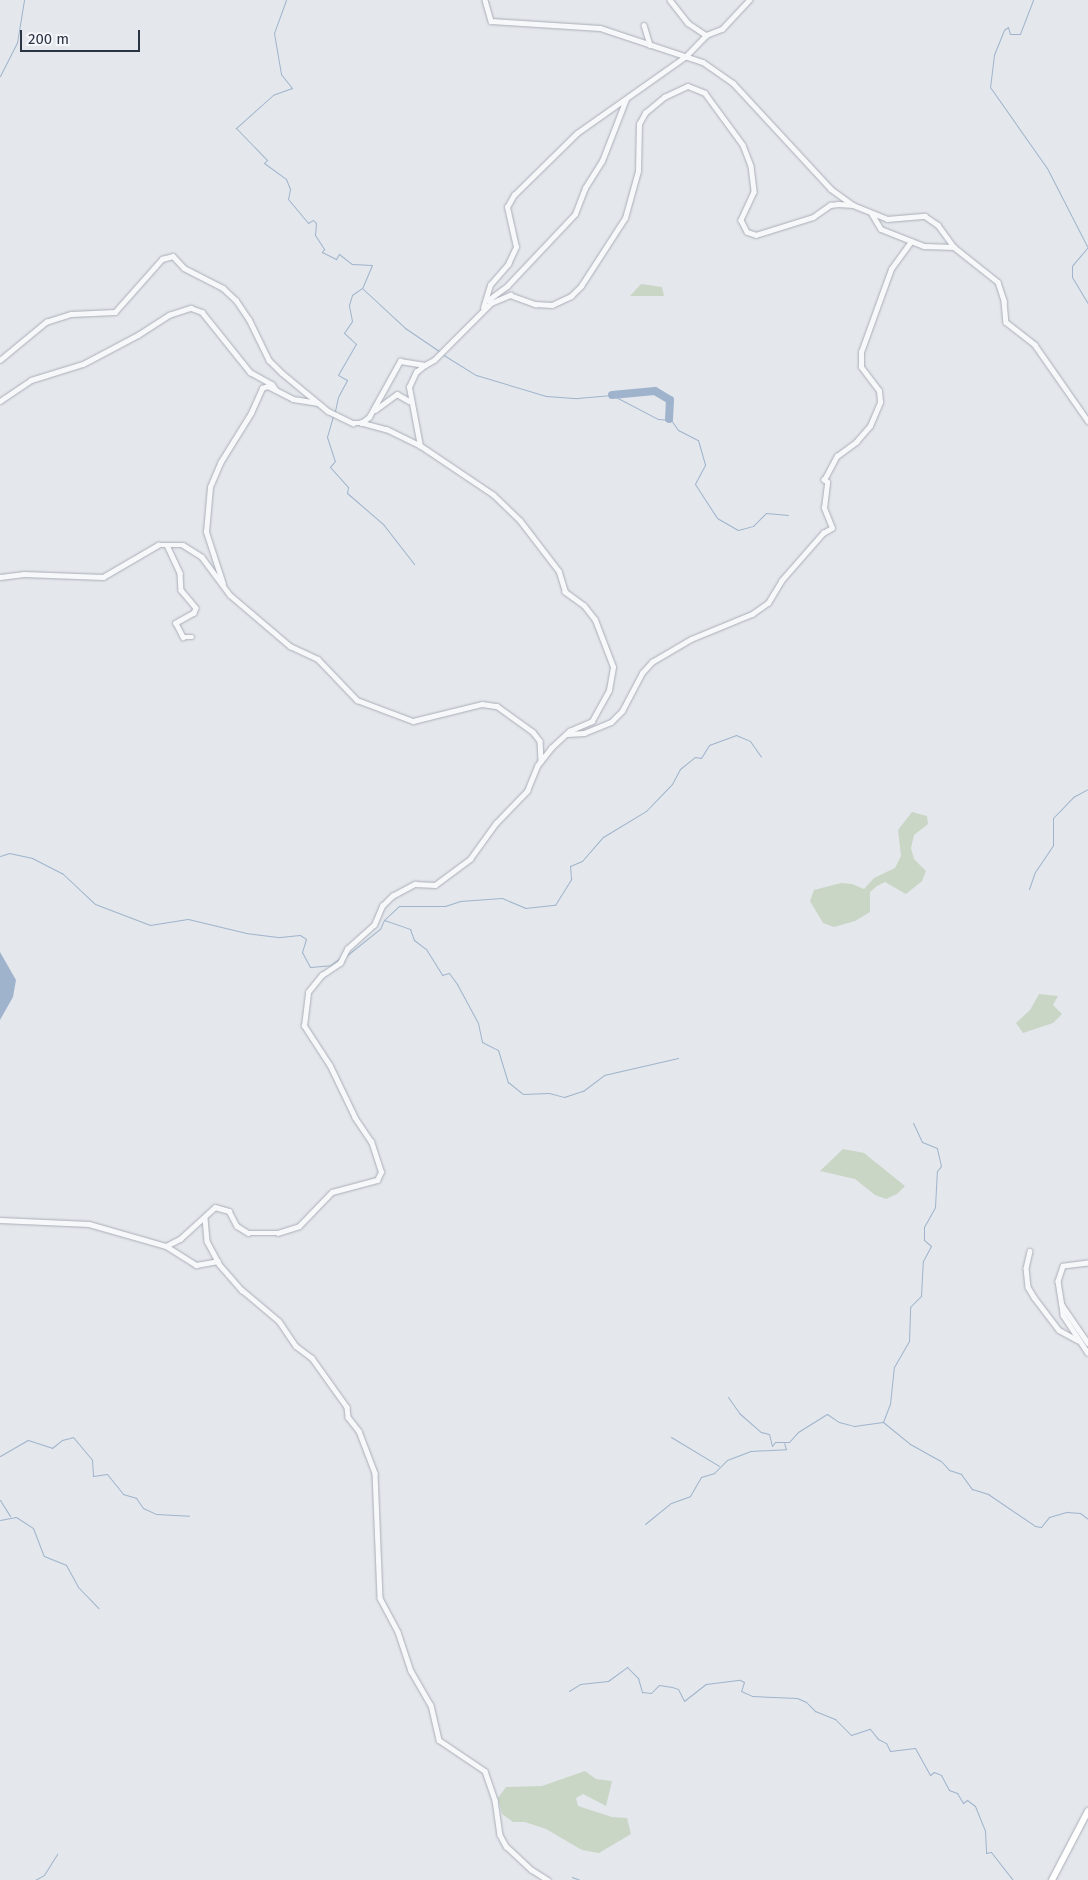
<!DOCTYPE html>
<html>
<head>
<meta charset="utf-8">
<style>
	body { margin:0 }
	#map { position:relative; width:1088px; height:1880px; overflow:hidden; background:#e4e7ec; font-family:"Fira Sans",sans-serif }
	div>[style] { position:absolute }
	.green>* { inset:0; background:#c9d6c5 }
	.water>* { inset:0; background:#9fb4cc }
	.stream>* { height:1px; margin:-0.5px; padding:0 0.5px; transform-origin:0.5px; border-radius:0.5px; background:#9fb4cc }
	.river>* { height:8px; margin:-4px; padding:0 4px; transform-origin:4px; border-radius:4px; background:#9fb4cc }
	.roads { filter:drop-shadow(0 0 1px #a9aeb7) drop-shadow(0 0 1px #a9aeb7) }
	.street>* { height:4.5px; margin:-2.25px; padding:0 2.25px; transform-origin:2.25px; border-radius:2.25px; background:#f7f8fa }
	.secondary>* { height:6px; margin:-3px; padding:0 3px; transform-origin:3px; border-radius:3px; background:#fff }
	span { translate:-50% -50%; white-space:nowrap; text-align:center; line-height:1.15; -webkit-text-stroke:5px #f4f6f9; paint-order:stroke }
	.scale { position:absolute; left:20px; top:30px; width:120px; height:22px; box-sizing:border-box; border:2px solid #2b3445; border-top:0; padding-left:6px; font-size:15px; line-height:18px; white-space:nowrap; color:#2b3445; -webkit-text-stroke:4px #f4f6f9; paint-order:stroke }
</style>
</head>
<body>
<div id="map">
	<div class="green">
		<div style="clip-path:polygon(641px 284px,662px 287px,664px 296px,630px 296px)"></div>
		<div style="clip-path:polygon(912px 812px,927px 816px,928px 824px,914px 835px,911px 848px,914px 859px,926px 871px,922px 881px,906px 894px,885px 882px,877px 886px,870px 892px,870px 912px,855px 921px,834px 927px,823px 923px,810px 901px,814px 890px,841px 883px,852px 884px,864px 889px,874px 878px,895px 868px,901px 856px,898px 830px)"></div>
		<div style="clip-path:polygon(1039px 994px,1058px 996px,1053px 1005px,1062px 1014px,1053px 1023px,1023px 1033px,1016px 1023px,1030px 1010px)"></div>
		<div style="clip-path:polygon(843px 1149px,864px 1153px,905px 1186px,897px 1194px,886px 1199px,875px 1195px,855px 1179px,820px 1171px)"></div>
		<div style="clip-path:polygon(585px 1771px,596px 1779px,612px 1781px,606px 1806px,583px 1794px,576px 1798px,578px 1806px,612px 1817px,627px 1818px,631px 1834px,599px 1853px,582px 1850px,546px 1829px,525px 1822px,513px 1822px,502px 1814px,498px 1798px,506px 1787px,542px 1786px)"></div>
	</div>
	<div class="water">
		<div style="clip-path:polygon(0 952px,16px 980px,13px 997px,0 1020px)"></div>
	</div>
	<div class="stream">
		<div style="left:286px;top:0;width:35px;rotate:110deg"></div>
		<div style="left:274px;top:33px;width:42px;rotate:80.3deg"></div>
		<div style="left:281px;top:74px;width:18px;rotate:52deg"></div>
		<div style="left:292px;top:88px;width:20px;rotate:160deg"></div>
		<div style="left:273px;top:95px;width:50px;rotate:138.3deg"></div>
		<div style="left:236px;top:128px;width:45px;rotate:45.9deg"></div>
		<div style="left:267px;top:160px;width:4px;rotate:135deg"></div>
		<div style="left:264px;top:163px;width:27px;rotate:36deg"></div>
		<div style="left:286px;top:179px;width:11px;rotate:68deg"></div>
		<div style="left:290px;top:189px;width:10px;rotate:101deg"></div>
		<div style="left:288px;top:199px;width:31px;rotate:50deg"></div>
		<div style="left:308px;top:223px;width:6px;rotate:-31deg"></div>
		<div style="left:313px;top:220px;width:4px;rotate:45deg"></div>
		<div style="left:316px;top:223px;width:12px;rotate:95deg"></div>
		<div style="left:315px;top:235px;width:17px;rotate:57deg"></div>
		<div style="left:324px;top:249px;width:4px;rotate:124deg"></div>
		<div style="left:322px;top:252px;width:16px;rotate:27deg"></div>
		<div style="left:336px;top:259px;width:6px;rotate:-59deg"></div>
		<div style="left:339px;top:254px;width:16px;rotate:38deg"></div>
		<div style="left:352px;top:264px;width:20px;rotate:3deg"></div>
		<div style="left:372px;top:265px;width:25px;rotate:113deg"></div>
		<div style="left:362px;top:288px;width:59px;rotate:42.9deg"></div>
		<div style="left:405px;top:328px;width:41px;rotate:34.1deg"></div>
		<div style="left:1033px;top:0;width:36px;rotate:111deg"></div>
		<div style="left:1020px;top:34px;width:10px;rotate:180deg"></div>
		<div style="left:1010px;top:34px;width:7px;rotate:-106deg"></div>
		<div style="left:1008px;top:27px;width:5px;rotate:143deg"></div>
		<div style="left:1004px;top:30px;width:27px;rotate:112deg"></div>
		<div style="left:994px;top:55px;width:32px;rotate:97deg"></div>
		<div style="left:990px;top:87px;width:99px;rotate:54.9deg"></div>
		<div style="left:1047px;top:168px;width:90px;rotate:62.9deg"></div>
		<div style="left:0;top:76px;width:37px;rotate:-63deg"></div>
		<div style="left:17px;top:43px;width:44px;rotate:-80.8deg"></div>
		<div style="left:1087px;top:248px;width:23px;rotate:130deg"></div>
		<div style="left:1072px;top:266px;width:11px;rotate:90deg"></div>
		<div style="left:1072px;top:277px;width:31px;rotate:59deg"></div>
		<div style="left:442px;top:354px;width:40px;rotate:32deg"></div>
		<div style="left:476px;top:375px;width:73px;rotate:16.7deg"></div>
		<div style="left:546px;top:396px;width:31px;rotate:4deg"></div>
		<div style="left:577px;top:398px;width:35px;rotate:-5deg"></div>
		<div style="left:612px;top:395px;width:52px;rotate:27.6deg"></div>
		<div style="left:658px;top:419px;width:13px;rotate:4deg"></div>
		<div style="left:671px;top:420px;width:12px;rotate:55deg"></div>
		<div style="left:678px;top:430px;width:22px;rotate:27deg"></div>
		<div style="left:698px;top:440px;width:26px;rotate:74deg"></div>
		<div style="left:705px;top:465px;width:21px;rotate:118deg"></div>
		<div style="left:695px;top:484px;width:40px;rotate:57.1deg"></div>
		<div style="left:717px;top:518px;width:24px;rotate:30deg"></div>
		<div style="left:738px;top:530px;width:16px;rotate:-15deg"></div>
		<div style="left:753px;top:526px;width:18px;rotate:-45deg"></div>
		<div style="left:766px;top:513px;width:22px;rotate:5deg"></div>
		<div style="left:335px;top:411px;width:14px;rotate:-78deg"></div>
		<div style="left:338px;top:397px;width:19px;rotate:-62deg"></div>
		<div style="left:347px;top:380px;width:10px;rotate:-151deg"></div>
		<div style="left:338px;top:375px;width:36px;rotate:-60deg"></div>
		<div style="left:356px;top:344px;width:16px;rotate:-137deg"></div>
		<div style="left:344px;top:333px;width:14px;rotate:-56deg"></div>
		<div style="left:352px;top:321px;width:16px;rotate:-101deg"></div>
		<div style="left:349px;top:305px;width:10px;rotate:-73deg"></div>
		<div style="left:352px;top:295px;width:12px;rotate:-35deg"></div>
		<div style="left:333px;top:416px;width:22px;rotate:106deg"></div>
		<div style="left:327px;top:437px;width:25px;rotate:72deg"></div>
		<div style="left:335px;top:461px;width:8px;rotate:130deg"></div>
		<div style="left:330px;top:467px;width:27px;rotate:48deg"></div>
		<div style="left:348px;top:487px;width:6px;rotate:99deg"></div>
		<div style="left:347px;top:493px;width:48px;rotate:40.7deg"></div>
		<div style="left:383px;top:524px;width:51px;rotate:52.2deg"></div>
		<div style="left:0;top:856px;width:9px;rotate:-18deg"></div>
		<div style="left:9px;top:853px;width:24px;rotate:12deg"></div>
		<div style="left:32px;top:858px;width:34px;rotate:27deg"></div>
		<div style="left:62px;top:873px;width:45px;rotate:43.2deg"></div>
		<div style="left:95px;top:904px;width:59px;rotate:20.9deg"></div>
		<div style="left:150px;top:925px;width:38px;rotate:-9deg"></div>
		<div style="left:188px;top:919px;width:60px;rotate:13.6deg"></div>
		<div style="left:246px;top:933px;width:34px;rotate:7deg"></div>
		<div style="left:280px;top:937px;width:20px;rotate:-6deg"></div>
		<div style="left:300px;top:935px;width:7px;rotate:34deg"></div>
		<div style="left:306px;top:939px;width:14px;rotate:107deg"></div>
		<div style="left:302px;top:952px;width:17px;rotate:62deg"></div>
		<div style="left:310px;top:967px;width:21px;rotate:-5deg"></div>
		<div style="left:331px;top:965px;width:13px;rotate:-39deg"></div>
		<div style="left:1029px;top:889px;width:18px;rotate:-71deg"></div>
		<div style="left:1035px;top:872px;width:32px;rotate:-56deg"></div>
		<div style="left:1053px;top:845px;width:27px;rotate:-90deg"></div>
		<div style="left:1053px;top:818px;width:29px;rotate:-46deg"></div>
		<div style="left:1073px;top:797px;width:17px;rotate:-28deg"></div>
		<div style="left:384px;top:920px;width:21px;rotate:-43deg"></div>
		<div style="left:399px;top:906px;width:46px"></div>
		<div style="left:445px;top:906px;width:16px;rotate:-18deg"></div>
		<div style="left:460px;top:901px;width:42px;rotate:-4.1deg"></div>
		<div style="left:502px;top:898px;width:25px;rotate:23deg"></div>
		<div style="left:525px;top:908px;width:30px;rotate:-6deg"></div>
		<div style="left:555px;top:905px;width:31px;rotate:-58deg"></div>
		<div style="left:571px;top:879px;width:13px;rotate:-94deg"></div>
		<div style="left:570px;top:866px;width:13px;rotate:-23deg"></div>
		<div style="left:582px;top:861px;width:32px;rotate:-49deg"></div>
		<div style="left:603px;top:837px;width:50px;rotate:-31.2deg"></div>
		<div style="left:646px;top:811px;width:37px;rotate:-46deg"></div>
		<div style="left:672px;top:784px;width:17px;rotate:-62deg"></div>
		<div style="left:680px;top:769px;width:19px;rotate:-39deg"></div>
		<div style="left:695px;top:757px;width:6px;rotate:9deg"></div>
		<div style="left:701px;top:758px;width:15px;rotate:-58deg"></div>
		<div style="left:709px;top:745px;width:29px;rotate:-20deg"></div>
		<div style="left:736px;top:735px;width:15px;rotate:23deg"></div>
		<div style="left:750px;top:741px;width:19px;rotate:55deg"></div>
		<div style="left:346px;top:956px;width:43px;rotate:-38.5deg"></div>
		<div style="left:380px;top:929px;width:10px;rotate:-66deg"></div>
		<div style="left:384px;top:920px;width:28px;rotate:19deg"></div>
		<div style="left:410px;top:929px;width:12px;rotate:70deg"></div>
		<div style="left:414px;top:940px;width:15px;rotate:37deg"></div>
		<div style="left:426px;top:949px;width:31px;rotate:58deg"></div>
		<div style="left:442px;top:975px;width:7px;rotate:-16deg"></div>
		<div style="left:449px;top:973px;width:14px;rotate:54deg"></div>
		<div style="left:457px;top:984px;width:44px;rotate:61.7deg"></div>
		<div style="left:478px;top:1023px;width:19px;rotate:78deg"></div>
		<div style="left:482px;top:1042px;width:18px;rotate:27deg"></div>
		<div style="left:498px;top:1050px;width:34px;rotate:73deg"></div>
		<div style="left:508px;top:1082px;width:19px;rotate:39deg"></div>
		<div style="left:523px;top:1094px;width:26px;rotate:-2deg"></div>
		<div style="left:549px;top:1093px;width:16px;rotate:15deg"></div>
		<div style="left:564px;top:1097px;width:20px;rotate:-18deg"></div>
		<div style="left:583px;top:1091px;width:26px;rotate:-37deg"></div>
		<div style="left:604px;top:1075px;width:76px;rotate:-12.9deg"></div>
		<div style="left:728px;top:1397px;width:19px;rotate:55deg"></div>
		<div style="left:739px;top:1413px;width:29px;rotate:41deg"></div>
		<div style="left:761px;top:1432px;width:8px;rotate:14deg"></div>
		<div style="left:769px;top:1434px;width:12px;rotate:76deg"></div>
		<div style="left:772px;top:1446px;width:5px;rotate:-53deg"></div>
		<div style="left:775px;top:1442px;width:14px"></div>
		<div style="left:789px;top:1442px;width:13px;rotate:-48deg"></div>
		<div style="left:798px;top:1432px;width:34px;rotate:-32deg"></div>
		<div style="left:827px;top:1414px;width:14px;rotate:34deg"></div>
		<div style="left:839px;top:1422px;width:16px;rotate:15deg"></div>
		<div style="left:854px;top:1426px;width:29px;rotate:-8deg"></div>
		<div style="left:883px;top:1422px;width:35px;rotate:39deg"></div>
		<div style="left:910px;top:1444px;width:35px;rotate:29deg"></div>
		<div style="left:941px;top:1461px;width:12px;rotate:48deg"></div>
		<div style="left:949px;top:1470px;width:13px;rotate:18deg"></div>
		<div style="left:961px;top:1474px;width:19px;rotate:54deg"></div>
		<div style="left:972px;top:1489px;width:17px;rotate:17deg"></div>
		<div style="left:988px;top:1494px;width:57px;rotate:34.2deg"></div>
		<div style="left:1035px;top:1526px;width:6px;rotate:9deg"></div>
		<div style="left:1041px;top:1527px;width:13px;rotate:-51deg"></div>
		<div style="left:1049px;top:1517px;width:19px;rotate:-16deg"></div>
		<div style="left:1067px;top:1512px;width:13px;rotate:4deg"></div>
		<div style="left:1080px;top:1513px;width:10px;rotate:37deg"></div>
		<div style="left:883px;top:1422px;width:19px;rotate:-69deg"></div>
		<div style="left:890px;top:1404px;width:37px;rotate:-84deg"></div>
		<div style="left:894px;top:1367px;width:30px;rotate:-60deg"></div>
		<div style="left:909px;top:1341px;width:34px;rotate:-88deg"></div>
		<div style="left:910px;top:1307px;width:16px;rotate:-45deg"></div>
		<div style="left:921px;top:1296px;width:35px;rotate:-87deg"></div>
		<div style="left:923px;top:1261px;width:17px;rotate:-62deg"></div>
		<div style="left:931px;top:1246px;width:9px;rotate:-139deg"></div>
		<div style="left:924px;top:1240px;width:13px;rotate:-90deg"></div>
		<div style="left:924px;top:1227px;width:23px;rotate:-61deg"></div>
		<div style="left:935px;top:1207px;width:36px;rotate:-87deg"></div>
		<div style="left:937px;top:1171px;width:6px;rotate:-51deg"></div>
		<div style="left:941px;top:1166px;width:18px;rotate:-103deg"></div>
		<div style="left:937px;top:1148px;width:16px;rotate:-158deg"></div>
		<div style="left:922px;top:1142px;width:21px;rotate:-115deg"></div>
		<div style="left:671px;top:1437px;width:56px;rotate:31.1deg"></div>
		<div style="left:0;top:1456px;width:32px;rotate:-30deg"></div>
		<div style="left:28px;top:1440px;width:25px;rotate:18deg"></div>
		<div style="left:52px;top:1448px;width:13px;rotate:-39deg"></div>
		<div style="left:62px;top:1440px;width:11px;rotate:-15deg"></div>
		<div style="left:73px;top:1437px;width:30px;rotate:50deg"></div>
		<div style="left:92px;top:1460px;width:16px;rotate:86deg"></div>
		<div style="left:93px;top:1476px;width:14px;rotate:-8deg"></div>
		<div style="left:107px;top:1474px;width:26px;rotate:51deg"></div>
		<div style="left:123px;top:1494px;width:14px;rotate:17deg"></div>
		<div style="left:136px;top:1498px;width:12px;rotate:55deg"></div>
		<div style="left:143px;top:1508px;width:14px;rotate:25deg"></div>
		<div style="left:156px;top:1514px;width:33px;rotate:3deg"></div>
		<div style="left:0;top:1500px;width:19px;rotate:58deg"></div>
		<div style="left:0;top:1520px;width:16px;rotate:-11deg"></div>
		<div style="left:16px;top:1517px;width:20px;rotate:33deg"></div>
		<div style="left:33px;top:1528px;width:30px;rotate:69deg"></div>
		<div style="left:44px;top:1556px;width:24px;rotate:22deg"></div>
		<div style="left:66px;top:1565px;width:26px;rotate:61deg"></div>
		<div style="left:79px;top:1588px;width:28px;rotate:46deg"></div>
		<div style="left:645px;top:1524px;width:33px;rotate:-39deg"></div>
		<div style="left:671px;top:1503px;width:20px;rotate:-20deg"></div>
		<div style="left:690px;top:1496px;width:22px;rotate:-60deg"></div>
		<div style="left:701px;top:1477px;width:14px;rotate:-17deg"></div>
		<div style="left:714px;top:1473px;width:18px;rotate:-45deg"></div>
		<div style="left:727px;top:1460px;width:26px;rotate:-21deg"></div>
		<div style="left:751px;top:1451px;width:35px;rotate:-3deg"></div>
		<div style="left:786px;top:1449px;width:6px;rotate:-108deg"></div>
		<div style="left:569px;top:1691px;width:13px;rotate:-32deg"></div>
		<div style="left:580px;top:1684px;width:28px;rotate:-6deg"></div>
		<div style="left:608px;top:1681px;width:24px;rotate:-36deg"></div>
		<div style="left:627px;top:1667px;width:16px;rotate:45deg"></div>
		<div style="left:638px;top:1678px;width:15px;rotate:74deg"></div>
		<div style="left:642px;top:1692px;width:9px;rotate:6deg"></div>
		<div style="left:651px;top:1693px;width:11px;rotate:-45deg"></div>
		<div style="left:659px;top:1685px;width:13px;rotate:9deg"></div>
		<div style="left:672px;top:1687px;width:6px;rotate:18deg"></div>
		<div style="left:678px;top:1689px;width:13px;rotate:63deg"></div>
		<div style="left:684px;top:1701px;width:28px;rotate:-38deg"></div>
		<div style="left:706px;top:1684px;width:34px;rotate:-7deg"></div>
		<div style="left:740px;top:1680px;width:4px;rotate:27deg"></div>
		<div style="left:744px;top:1682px;width:9px;rotate:108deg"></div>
		<div style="left:741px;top:1691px;width:12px;rotate:24deg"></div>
		<div style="left:752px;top:1696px;width:45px;rotate:2.5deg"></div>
		<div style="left:797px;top:1698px;width:10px;rotate:24deg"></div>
		<div style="left:806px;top:1702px;width:13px;rotate:45deg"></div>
		<div style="left:815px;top:1711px;width:22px;rotate:22deg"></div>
		<div style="left:835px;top:1719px;width:23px;rotate:45deg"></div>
		<div style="left:851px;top:1735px;width:20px;rotate:-18deg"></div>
		<div style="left:870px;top:1729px;width:13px;rotate:51deg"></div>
		<div style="left:878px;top:1739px;width:9px;rotate:27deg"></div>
		<div style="left:886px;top:1743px;width:9px;rotate:63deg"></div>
		<div style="left:890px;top:1751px;width:25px;rotate:-7deg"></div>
		<div style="left:915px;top:1748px;width:31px;rotate:61deg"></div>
		<div style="left:930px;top:1775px;width:5px;rotate:-37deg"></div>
		<div style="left:934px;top:1772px;width:8px;rotate:23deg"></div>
		<div style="left:941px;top:1775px;width:17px;rotate:62deg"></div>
		<div style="left:949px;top:1790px;width:9px;rotate:21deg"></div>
		<div style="left:957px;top:1793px;width:12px;rotate:59deg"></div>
		<div style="left:963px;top:1803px;width:5px;rotate:-37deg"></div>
		<div style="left:967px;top:1800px;width:10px;rotate:37deg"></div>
		<div style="left:975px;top:1806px;width:27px;rotate:68deg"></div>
		<div style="left:985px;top:1831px;width:22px;rotate:87deg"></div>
		<div style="left:986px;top:1853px;width:5px;rotate:-11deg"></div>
		<div style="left:991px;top:1852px;width:36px;rotate:52deg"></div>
		<div style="left:572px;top:1877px;width:9px;rotate:21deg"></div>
		<div style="left:35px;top:1880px;width:10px;rotate:-29deg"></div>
		<div style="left:44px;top:1875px;width:25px;rotate:-58deg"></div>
	</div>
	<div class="river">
		<div style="left:612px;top:395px;width:43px;rotate:-5.3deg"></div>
		<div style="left:655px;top:391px;width:17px;rotate:31deg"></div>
		<div style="left:670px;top:400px;width:19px;rotate:93deg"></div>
	</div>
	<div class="roads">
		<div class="street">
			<div style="left:485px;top:0;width:22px;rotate:74deg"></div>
			<div style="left:491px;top:21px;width:109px;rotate:3.7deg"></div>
			<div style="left:600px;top:28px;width:108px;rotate:18.3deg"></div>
			<div style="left:703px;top:62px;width:37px;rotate:35deg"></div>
			<div style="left:733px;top:83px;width:144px;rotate:47.2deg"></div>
			<div style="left:831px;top:189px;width:26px;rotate:36deg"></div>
			<div style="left:670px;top:0;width:29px;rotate:52deg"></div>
			<div style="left:688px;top:23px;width:22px;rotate:34deg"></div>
			<div style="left:644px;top:25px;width:21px;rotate:73deg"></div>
			<div style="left:872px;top:214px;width:17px;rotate:59deg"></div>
			<div style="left:881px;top:229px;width:46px;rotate:21.6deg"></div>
			<div style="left:924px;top:246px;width:30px;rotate:2deg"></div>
			<div style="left:488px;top:300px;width:24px;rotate:-36deg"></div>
			<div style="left:507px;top:286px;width:99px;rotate:-46.6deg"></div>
			<div style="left:575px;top:214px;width:28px;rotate:-69deg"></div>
			<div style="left:585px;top:188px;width:32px;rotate:-58deg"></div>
			<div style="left:602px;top:161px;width:66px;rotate:-68.8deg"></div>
			<div style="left:483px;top:308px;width:24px;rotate:-73deg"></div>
			<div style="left:490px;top:285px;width:28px;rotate:-49deg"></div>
			<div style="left:508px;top:264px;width:19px;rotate:-65deg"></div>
			<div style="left:516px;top:247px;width:41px;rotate:-102.7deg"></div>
			<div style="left:507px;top:207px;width:14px;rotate:-60deg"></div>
			<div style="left:514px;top:195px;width:88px;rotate:-44.5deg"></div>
			<div style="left:577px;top:133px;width:133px;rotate:-35.2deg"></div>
			<div style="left:686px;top:56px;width:29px;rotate:-46deg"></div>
			<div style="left:706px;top:35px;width:17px;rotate:-21deg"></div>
			<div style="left:722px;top:29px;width:40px;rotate:-47deg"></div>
			<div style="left:0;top:360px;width:60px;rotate:-39.6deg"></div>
			<div style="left:46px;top:322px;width:26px;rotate:-18deg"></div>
			<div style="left:71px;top:314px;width:44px;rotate:-2.6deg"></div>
			<div style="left:115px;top:312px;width:71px;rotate:-48.4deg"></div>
			<div style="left:162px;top:259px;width:11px;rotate:-15deg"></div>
			<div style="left:173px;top:256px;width:16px;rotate:47deg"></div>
			<div style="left:184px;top:268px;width:44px;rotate:27.1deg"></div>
			<div style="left:223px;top:288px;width:18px;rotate:43deg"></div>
			<div style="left:236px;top:300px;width:23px;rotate:56deg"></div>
			<div style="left:249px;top:319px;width:46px;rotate:64deg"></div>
			<div style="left:269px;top:360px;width:18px;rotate:45deg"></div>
			<div style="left:282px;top:373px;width:60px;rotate:39.6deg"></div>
			<div style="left:328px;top:411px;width:28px;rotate:26deg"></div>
			<div style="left:353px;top:423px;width:8px"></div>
			<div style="left:361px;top:423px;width:10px;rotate:-37deg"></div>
			<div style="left:369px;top:417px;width:64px;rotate:-61deg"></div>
			<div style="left:400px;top:361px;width:25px;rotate:9deg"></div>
			<div style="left:425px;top:365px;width:10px;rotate:-29deg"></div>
			<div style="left:434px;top:360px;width:81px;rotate:-45deg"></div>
			<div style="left:491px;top:303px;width:21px;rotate:-23deg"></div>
			<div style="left:510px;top:295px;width:27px;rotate:20deg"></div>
			<div style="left:535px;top:304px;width:17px;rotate:3deg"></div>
			<div style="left:552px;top:305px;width:21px;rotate:-25deg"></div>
			<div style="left:571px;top:296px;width:14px;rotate:-45deg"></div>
			<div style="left:581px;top:286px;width:81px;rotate:-57.1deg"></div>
			<div style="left:625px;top:218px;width:49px;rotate:-74.5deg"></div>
			<div style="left:638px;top:171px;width:47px;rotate:-88.8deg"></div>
			<div style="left:639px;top:124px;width:13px;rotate:-61deg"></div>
			<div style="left:645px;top:113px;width:25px;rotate:-40deg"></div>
			<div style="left:664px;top:97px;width:26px;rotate:-25deg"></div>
			<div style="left:688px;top:86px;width:18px;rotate:22deg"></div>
			<div style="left:705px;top:93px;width:64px;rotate:53.8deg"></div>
			<div style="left:743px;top:145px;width:22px;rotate:69deg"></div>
			<div style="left:751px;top:166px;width:26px;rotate:83deg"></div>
			<div style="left:754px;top:192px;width:31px;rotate:115deg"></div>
			<div style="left:741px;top:220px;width:13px;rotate:63deg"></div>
			<div style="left:747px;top:232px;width:9px;rotate:18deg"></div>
			<div style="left:756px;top:235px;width:60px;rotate:-17.5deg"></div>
			<div style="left:813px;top:217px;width:21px;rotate:-35deg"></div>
			<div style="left:830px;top:205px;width:8px;rotate:-7deg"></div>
			<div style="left:838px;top:204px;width:15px;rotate:4deg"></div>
			<div style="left:853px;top:205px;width:37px;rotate:22deg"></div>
			<div style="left:887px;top:219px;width:38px;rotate:-5deg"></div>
			<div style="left:925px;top:216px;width:16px;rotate:35deg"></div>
			<div style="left:938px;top:225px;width:27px;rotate:54deg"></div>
			<div style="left:954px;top:247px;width:56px;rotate:38.5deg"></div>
			<div style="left:998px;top:282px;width:20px;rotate:72deg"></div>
			<div style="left:1004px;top:301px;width:21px;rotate:85deg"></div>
			<div style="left:1006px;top:322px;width:37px;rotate:38deg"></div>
			<div style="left:1035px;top:345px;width:93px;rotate:55.1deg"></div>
			<div style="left:0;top:401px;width:37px;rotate:-34deg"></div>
			<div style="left:31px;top:380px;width:54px;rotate:-17.1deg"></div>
			<div style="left:83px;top:364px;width:62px;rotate:-27.8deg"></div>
			<div style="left:138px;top:335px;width:37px;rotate:-33deg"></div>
			<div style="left:169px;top:315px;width:23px;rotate:-18deg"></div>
			<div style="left:191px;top:308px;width:12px;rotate:20deg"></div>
			<div style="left:202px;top:312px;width:77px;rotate:51.3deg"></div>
			<div style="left:250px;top:372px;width:25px;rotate:29deg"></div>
			<div style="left:272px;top:384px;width:7px;rotate:56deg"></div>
			<div style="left:375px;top:410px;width:27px;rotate:-36deg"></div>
			<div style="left:397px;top:394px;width:14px;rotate:30deg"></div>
			<div style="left:420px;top:446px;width:60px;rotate:-100.6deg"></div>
			<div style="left:409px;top:387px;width:17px;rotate:-65deg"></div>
			<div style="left:416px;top:372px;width:11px;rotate:-38deg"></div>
			<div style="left:167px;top:545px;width:31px;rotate:65deg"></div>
			<div style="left:180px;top:573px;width:17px;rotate:87deg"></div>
			<div style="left:181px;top:590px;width:23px;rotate:50deg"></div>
			<div style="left:196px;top:608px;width:5px;rotate:112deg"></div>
			<div style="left:194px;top:613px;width:21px;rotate:151deg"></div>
			<div style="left:176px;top:623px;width:16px;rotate:63deg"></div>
			<div style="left:183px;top:637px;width:9px"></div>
			<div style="left:0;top:577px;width:24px;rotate:-7deg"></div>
			<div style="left:24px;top:574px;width:79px;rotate:2.2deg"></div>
			<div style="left:103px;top:577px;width:64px;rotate:-30.2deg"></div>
			<div style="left:158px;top:545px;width:25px"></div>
			<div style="left:183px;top:545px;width:22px;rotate:32deg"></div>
			<div style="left:202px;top:557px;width:47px;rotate:53.6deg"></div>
			<div style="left:230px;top:595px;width:79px;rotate:40.4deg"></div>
			<div style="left:290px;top:646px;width:31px;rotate:25deg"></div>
			<div style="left:318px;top:659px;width:57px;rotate:46.4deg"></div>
			<div style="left:357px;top:700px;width:60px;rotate:20.6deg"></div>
			<div style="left:413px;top:721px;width:71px;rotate:-13.8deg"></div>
			<div style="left:482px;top:704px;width:15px;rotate:8deg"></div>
			<div style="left:497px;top:706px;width:44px;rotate:35.8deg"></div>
			<div style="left:533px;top:732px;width:11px;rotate:52deg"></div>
			<div style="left:540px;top:741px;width:20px;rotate:87deg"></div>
			<div style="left:223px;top:584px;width:55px;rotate:-108.1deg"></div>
			<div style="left:206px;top:532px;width:45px;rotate:-84.9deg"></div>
			<div style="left:210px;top:487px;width:26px;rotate:-67deg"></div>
			<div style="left:220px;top:463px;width:59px;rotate:-58.2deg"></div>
			<div style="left:251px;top:413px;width:27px;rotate:-66deg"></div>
			<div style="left:262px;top:388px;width:6px;rotate:-18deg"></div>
			<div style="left:268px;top:386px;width:28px;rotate:27deg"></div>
			<div style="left:293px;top:399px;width:24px;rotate:9deg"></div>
			<div style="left:567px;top:734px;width:17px;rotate:-3deg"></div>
			<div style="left:584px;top:733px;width:29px;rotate:-22deg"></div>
			<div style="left:611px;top:722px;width:16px;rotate:-45deg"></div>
			<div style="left:622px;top:711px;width:43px;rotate:-62.2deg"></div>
			<div style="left:642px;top:673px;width:15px;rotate:-48deg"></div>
			<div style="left:652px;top:662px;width:45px;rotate:-30.5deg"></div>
			<div style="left:691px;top:639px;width:66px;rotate:-22.3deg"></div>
			<div style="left:752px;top:614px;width:19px;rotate:-35deg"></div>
			<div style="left:768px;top:603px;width:26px;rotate:-59deg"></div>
			<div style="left:781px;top:581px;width:64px;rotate:-48.8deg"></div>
			<div style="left:823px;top:533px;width:10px;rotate:-29deg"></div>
			<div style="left:832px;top:528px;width:22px;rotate:-112deg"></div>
			<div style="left:824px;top:508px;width:26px;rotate:-83deg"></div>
			<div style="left:827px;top:482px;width:4px;rotate:-146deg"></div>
			<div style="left:824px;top:480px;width:27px;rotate:-62deg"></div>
			<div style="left:837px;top:456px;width:24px;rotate:-36deg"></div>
			<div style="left:856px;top:442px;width:21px;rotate:-49deg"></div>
			<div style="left:870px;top:426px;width:26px;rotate:-67deg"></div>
			<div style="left:880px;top:402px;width:11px;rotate:-95deg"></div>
			<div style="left:879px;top:391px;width:30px;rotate:-127deg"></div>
			<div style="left:861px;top:367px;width:15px;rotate:-90deg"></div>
			<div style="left:861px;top:352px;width:88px;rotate:-70.1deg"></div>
			<div style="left:891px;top:269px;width:34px;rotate:-54deg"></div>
			<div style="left:205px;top:1218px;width:23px;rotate:85deg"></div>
			<div style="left:207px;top:1241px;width:26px;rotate:62deg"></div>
			<div style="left:219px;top:1264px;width:35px;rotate:49deg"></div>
			<div style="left:242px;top:1290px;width:48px;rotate:40deg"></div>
			<div style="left:279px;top:1321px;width:30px;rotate:56deg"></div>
			<div style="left:296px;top:1346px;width:20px;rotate:37deg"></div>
			<div style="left:312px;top:1358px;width:60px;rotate:54.5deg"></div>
			<div style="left:347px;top:1407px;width:10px;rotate:84deg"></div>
			<div style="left:348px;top:1417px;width:18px;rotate:52deg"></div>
			<div style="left:359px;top:1431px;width:45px;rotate:69.1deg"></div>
			<div style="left:375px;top:1473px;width:125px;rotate:87.7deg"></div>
			<div style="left:380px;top:1598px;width:38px;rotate:62deg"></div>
			<div style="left:398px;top:1632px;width:41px;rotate:71.6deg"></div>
			<div style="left:411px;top:1671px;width:39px;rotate:60deg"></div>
			<div style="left:431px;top:1705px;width:36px;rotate:77deg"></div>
			<div style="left:439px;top:1740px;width:55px;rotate:34deg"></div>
			<div style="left:485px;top:1771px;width:31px;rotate:71deg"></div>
			<div style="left:495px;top:1800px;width:35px;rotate:82deg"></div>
			<div style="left:500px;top:1835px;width:13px;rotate:61deg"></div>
			<div style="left:506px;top:1846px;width:35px;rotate:43deg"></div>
			<div style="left:532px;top:1870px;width:19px;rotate:32deg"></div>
			<div style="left:0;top:1220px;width:89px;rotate:2.6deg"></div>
			<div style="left:89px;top:1224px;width:80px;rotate:15.9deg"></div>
			<div style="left:166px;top:1246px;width:16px;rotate:-27deg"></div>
			<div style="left:180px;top:1239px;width:47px;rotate:-42.4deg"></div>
			<div style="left:215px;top:1207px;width:15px;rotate:16deg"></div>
			<div style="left:229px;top:1211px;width:17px;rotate:62deg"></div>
			<div style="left:237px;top:1226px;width:13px;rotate:32deg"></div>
			<div style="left:248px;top:1233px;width:30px"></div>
			<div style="left:278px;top:1233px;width:22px;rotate:-18deg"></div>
			<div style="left:299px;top:1226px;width:47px;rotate:-45.9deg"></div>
			<div style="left:332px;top:1192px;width:47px;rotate:-14.9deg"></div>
			<div style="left:377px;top:1180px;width:9px;rotate:-63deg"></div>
			<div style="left:381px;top:1172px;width:32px;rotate:-108deg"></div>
			<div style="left:371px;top:1142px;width:29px;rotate:-124deg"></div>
			<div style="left:355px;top:1118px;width:58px;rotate:-115.7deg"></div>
			<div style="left:330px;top:1066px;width:48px;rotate:-123deg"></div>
			<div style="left:304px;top:1026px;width:34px;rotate:-83deg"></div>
			<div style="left:308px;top:992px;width:22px;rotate:-51deg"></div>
			<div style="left:322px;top:975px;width:22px;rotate:-34deg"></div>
			<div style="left:340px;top:963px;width:16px;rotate:-63deg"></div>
			<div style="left:347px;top:949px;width:36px;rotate:-42deg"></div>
			<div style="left:374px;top:925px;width:21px;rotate:-67deg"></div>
			<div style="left:382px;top:906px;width:14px;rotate:-45deg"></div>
			<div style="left:392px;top:896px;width:26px;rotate:-28deg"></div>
			<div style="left:415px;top:884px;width:20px;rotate:3deg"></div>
			<div style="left:435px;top:885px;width:44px;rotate:-36.6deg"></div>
			<div style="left:470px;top:859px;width:44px;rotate:-54.2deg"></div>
			<div style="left:496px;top:823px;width:45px;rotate:-45.9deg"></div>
			<div style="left:527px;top:791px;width:27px;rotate:-68deg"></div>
			<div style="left:537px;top:766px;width:23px;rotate:-52deg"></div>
			<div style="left:551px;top:748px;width:25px;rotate:-43deg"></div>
			<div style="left:569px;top:731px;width:25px;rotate:-23deg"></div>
			<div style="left:592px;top:721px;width:35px;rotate:-61deg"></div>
			<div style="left:609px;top:690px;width:23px;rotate:-80deg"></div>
			<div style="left:613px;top:667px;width:50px;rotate:-111deg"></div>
			<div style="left:595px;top:620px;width:18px;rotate:-128deg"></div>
			<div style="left:584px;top:606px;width:24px;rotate:-144deg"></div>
			<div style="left:565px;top:592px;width:21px;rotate:-107deg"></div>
			<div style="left:559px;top:572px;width:64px;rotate:-127.4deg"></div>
			<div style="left:520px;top:521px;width:37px;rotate:-136deg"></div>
			<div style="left:493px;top:495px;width:88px;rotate:-146.1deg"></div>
			<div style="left:420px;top:446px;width:37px;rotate:-154deg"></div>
			<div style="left:387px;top:430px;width:27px;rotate:-165deg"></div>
			<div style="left:166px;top:1246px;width:36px;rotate:32deg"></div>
			<div style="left:196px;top:1265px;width:22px;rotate:-10deg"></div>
			<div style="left:1030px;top:1251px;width:17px;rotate:103deg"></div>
			<div style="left:1026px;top:1268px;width:19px;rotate:84deg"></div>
			<div style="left:1028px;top:1287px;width:12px;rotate:59deg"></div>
			<div style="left:1034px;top:1297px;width:41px;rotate:52.9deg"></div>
			<div style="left:1059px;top:1330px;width:21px;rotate:29deg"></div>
			<div style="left:1088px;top:1263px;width:25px;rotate:173deg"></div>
			<div style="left:1063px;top:1266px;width:16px;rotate:108deg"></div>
			<div style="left:1058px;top:1281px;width:24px;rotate:81deg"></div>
			<div style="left:1062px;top:1305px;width:46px;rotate:55.6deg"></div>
			<div style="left:1062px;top:1305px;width:10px;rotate:84deg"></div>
			<div style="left:1063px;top:1315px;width:45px;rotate:56.7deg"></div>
		</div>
		<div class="secondary">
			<div style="left:1052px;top:1880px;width:78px;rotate:-62.4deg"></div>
		</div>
	</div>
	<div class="scale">200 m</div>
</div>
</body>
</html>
